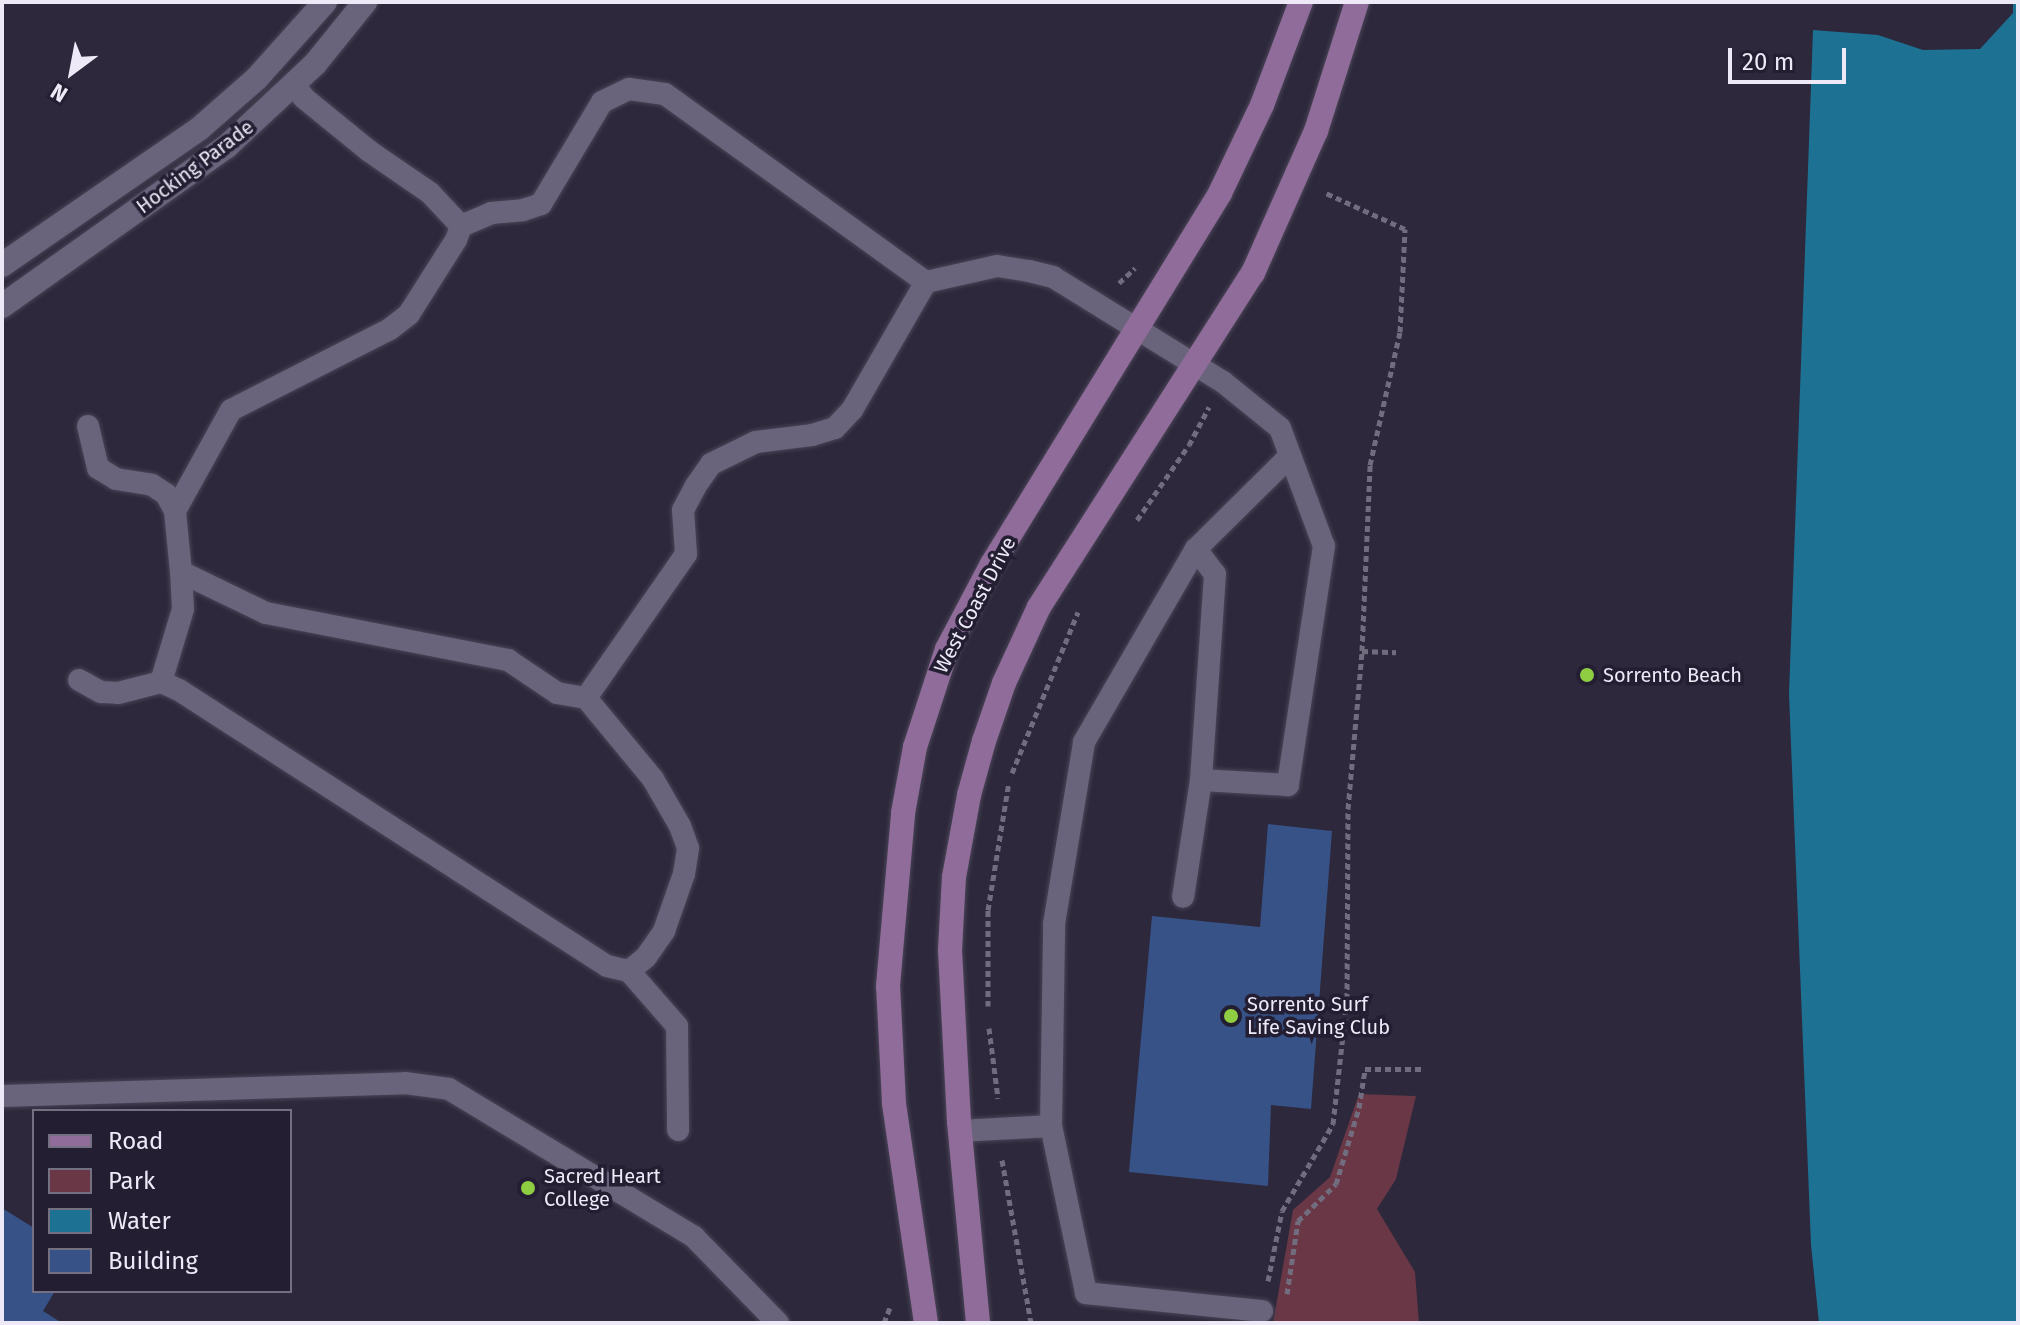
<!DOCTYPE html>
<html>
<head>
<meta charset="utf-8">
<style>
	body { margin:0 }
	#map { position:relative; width:2020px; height:1325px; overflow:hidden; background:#2d283c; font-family:"Fira Sans",sans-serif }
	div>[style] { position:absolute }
	.green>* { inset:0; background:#693745 }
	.water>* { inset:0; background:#1d7193 }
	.building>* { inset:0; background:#375286 }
	.path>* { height:5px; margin-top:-2.5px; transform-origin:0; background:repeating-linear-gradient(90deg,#716c7e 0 6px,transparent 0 10px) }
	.roads { filter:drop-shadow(0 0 2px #4a4456) drop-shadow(0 0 2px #4a4456) }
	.lane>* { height:22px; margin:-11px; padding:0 11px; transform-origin:11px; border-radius:11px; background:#69637b }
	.street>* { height:24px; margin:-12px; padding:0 12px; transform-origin:12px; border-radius:12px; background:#69637b }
	.secondary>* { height:24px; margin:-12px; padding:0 12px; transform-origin:12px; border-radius:12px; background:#8f6c9a }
	.dots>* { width:22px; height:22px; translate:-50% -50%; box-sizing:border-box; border:4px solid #231e32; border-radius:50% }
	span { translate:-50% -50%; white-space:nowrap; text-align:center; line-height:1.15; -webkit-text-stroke:7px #231e32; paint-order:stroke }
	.street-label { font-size:20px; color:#ede9f7 }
	.poi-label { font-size:20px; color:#ede9f7 }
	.left { translate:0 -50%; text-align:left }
	.frame { position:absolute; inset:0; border:4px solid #ede9f7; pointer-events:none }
	.legend { position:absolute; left:32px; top:1109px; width:260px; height:184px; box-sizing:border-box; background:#231e32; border:2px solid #746f81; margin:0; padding:10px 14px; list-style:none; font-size:24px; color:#ede9f7 }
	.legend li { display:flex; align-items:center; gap:16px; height:40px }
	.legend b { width:40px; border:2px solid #746f81 }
	.north { position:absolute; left:32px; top:32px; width:80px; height:80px; -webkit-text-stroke:6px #231e32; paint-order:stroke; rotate:212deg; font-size:22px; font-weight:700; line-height:32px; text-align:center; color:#ede9f7 }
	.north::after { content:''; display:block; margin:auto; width:28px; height:36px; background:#ede9f7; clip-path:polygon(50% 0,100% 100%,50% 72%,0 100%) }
	.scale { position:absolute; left:1728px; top:48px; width:118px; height:36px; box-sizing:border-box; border:4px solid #ede9f7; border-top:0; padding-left:10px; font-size:24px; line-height:28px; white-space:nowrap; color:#ede9f7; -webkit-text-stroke:6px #231e32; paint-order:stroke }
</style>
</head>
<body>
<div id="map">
	<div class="green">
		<div style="clip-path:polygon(1359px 1094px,1416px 1096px,1396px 1179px,1377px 1209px,1415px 1272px,1419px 1323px,1273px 1323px,1293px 1210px,1330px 1177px)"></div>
	</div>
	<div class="water">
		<div style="clip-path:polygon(2013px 2px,2018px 2px,2018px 1323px,1819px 1323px,1811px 1245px,1789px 694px,1813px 30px,1878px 35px,1923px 50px,1980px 49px,2013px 13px)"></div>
	</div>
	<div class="building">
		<div style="clip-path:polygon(1268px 824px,1332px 831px,1311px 1109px,1271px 1105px,1268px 1186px,1129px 1172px,1152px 916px,1260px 927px)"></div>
		<div style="clip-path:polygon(2px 1208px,34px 1228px,34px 1291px,55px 1291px,43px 1311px,62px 1323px,2px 1323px)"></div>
	</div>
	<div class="path">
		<div style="left:1119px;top:283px;width:22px;rotate:-43deg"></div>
		<div style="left:1137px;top:520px;width:91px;rotate:-55.3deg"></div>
		<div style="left:1189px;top:445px;width:43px;rotate:-62.2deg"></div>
		<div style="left:1362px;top:651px;width:34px;rotate:2deg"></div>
		<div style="left:1012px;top:773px;width:174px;rotate:-67.7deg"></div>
		<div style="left:988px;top:1006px;width:96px;rotate:-90deg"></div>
		<div style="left:988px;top:910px;width:130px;rotate:-80.7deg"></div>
		<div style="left:989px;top:1028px;width:71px;rotate:82.7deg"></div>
		<div style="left:1002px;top:1160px;width:166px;rotate:79.9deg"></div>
		<div style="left:1268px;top:1281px;width:71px;rotate:-78.7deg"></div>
		<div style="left:1282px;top:1211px;width:101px;rotate:-59.6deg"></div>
		<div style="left:1333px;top:1124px;width:126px;rotate:-83.6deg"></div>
		<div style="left:1347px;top:999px;width:190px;rotate:-89.7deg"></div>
		<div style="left:1348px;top:809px;width:159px;rotate:-84.9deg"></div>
		<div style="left:1362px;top:651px;width:186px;rotate:-87.5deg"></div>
		<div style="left:1370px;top:465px;width:136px;rotate:-77.3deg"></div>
		<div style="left:1400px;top:332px;width:103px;rotate:-87.2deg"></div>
		<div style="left:1405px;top:229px;width:87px;rotate:-155.5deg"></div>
		<div style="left:1287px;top:1294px;width:74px;rotate:-81.4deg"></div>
		<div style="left:1298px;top:1221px;width:53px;rotate:-44.2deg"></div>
		<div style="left:1336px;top:1184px;width:79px;rotate:-73.2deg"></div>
		<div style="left:1359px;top:1108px;width:39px;rotate:-81deg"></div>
		<div style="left:1365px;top:1069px;width:60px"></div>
		<div style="left:884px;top:1323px;width:19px;rotate:-69deg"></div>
	</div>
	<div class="roads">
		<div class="lane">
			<div style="left:294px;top:85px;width:16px;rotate:52deg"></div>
			<div style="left:304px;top:98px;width:84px;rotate:39.2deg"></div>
			<div style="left:369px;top:151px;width:74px;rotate:34.5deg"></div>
			<div style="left:430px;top:193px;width:45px;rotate:46.8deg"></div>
			<div style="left:88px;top:426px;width:43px;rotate:76.6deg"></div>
			<div style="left:98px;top:468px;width:21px;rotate:31deg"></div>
			<div style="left:116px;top:479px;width:36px;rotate:9deg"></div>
			<div style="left:152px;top:485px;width:17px;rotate:33deg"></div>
			<div style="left:166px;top:494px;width:19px;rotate:62deg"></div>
			<div style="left:175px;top:511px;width:61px;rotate:84.4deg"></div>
			<div style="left:175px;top:511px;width:115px;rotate:-61deg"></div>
			<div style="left:231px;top:410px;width:178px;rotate:-27deg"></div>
			<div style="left:390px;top:329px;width:24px;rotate:-38deg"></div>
			<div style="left:409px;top:314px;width:88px;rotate:-57.6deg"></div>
			<div style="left:456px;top:240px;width:15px;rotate:-70deg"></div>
			<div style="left:461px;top:226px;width:33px;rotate:-23deg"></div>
			<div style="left:491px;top:213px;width:32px;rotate:-5deg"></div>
			<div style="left:523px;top:210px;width:19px;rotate:-18deg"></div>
			<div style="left:541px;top:204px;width:119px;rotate:-59.1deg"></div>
			<div style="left:602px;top:102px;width:30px;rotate:-26deg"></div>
			<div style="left:629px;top:89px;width:36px;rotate:8deg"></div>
			<div style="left:665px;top:94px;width:322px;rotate:35.8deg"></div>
			<div style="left:1196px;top:549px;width:31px;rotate:53deg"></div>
			<div style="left:1215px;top:574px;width:206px;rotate:93.9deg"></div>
			<div style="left:79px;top:680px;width:25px;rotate:29deg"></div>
			<div style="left:101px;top:692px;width:17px;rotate:3deg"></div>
			<div style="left:118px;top:693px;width:44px;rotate:-14.3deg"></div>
			<div style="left:161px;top:682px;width:20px;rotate:24deg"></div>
			<div style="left:179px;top:690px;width:509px;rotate:32.82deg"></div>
			<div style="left:607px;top:966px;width:23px;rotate:13deg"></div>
			<div style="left:629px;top:971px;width:22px;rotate:-39deg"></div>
			<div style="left:646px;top:957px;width:32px;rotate:-55deg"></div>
			<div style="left:664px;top:931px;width:60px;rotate:-70.7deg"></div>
			<div style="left:684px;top:874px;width:26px;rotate:-81deg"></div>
			<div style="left:688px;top:848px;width:23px;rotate:-110deg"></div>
			<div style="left:680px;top:826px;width:54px;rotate:-119.9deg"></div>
			<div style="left:653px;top:779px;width:105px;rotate:-129.6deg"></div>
			<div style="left:586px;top:698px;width:175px;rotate:-55.2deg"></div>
			<div style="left:686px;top:554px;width:44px;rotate:-93.9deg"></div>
			<div style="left:683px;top:510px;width:26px;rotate:-62deg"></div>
			<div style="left:695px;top:487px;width:28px;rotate:-55deg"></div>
			<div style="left:711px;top:464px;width:50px;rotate:-26.1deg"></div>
			<div style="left:756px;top:442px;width:56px;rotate:-7.1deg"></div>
			<div style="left:812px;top:435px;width:24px;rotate:-17deg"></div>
			<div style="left:835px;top:428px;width:25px;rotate:-47deg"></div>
			<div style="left:852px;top:410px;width:148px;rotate:-60deg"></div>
			<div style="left:926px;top:282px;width:73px;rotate:-12.7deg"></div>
			<div style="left:997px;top:266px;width:32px;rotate:9deg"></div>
			<div style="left:1029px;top:271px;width:25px;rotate:14deg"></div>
			<div style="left:1053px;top:277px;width:200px;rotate:31.7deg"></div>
			<div style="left:1223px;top:382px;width:73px;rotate:38.9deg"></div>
			<div style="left:1280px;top:428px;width:126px;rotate:69.6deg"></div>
			<div style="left:1324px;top:546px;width:242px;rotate:98.6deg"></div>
			<div style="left:1288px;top:785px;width:87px;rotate:-176.7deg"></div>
			<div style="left:1201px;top:780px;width:118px;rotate:98.7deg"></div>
			<div style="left:161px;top:682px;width:76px;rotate:-73.2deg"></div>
			<div style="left:183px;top:609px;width:37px;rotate:-93deg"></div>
			<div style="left:181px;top:572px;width:94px;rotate:25.8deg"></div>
			<div style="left:266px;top:613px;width:247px;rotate:11deg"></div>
			<div style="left:508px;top:660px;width:59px;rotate:34deg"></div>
			<div style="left:557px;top:693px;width:29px;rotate:10deg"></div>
			<div style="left:629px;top:971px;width:73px;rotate:48.9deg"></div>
			<div style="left:677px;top:1026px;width:104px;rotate:89.4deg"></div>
			<div style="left:2px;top:1096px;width:403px;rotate:-1.8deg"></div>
			<div style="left:405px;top:1083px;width:44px;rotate:7.8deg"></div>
			<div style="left:449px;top:1089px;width:286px;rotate:31.1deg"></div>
			<div style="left:694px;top:1237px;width:120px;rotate:45.7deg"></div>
			<div style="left:960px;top:1131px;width:91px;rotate:-3.1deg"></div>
			<div style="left:1262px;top:1311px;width:177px;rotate:-174.2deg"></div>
			<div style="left:1086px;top:1293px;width:171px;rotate:-101.8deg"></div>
			<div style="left:1051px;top:1126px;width:202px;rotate:-89.1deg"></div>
			<div style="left:1054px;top:924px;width:184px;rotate:-80.6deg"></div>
			<div style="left:1084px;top:742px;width:223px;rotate:-59.9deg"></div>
			<div style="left:1196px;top:549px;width:132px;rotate:-44.7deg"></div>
		</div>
		<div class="street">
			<div style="left:2px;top:265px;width:239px;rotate:-34.6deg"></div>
			<div style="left:199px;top:129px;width:77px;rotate:-41.3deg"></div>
			<div style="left:257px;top:78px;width:102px;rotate:-48.2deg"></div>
			<div style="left:2px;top:306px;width:275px;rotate:-35.4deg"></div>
			<div style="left:226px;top:147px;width:122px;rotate:-43deg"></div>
			<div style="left:315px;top:64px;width:80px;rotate:-51.1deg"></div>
		</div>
		<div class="secondary">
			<div style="left:926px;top:1323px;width:222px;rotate:-98.3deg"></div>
			<div style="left:894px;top:1103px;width:117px;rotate:-92.9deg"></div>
			<div style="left:888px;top:986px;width:174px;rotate:-85deg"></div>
			<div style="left:903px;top:813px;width:67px;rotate:-79.7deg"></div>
			<div style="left:915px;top:747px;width:103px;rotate:-71.9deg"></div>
			<div style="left:947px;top:649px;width:96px;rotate:-62.1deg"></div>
			<div style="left:992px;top:564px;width:435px;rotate:-58.4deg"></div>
			<div style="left:1220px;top:193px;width:98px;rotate:-64.5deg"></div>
			<div style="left:1262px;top:105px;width:110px;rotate:-69.3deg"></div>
			<div style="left:978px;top:1323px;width:202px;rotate:-95.4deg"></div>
			<div style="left:959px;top:1122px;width:172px;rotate:-93deg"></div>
			<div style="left:950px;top:950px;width:73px;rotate:-86.9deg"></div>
			<div style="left:954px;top:877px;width:83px;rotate:-79.6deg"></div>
			<div style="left:969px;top:795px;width:56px;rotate:-74.5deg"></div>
			<div style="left:984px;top:741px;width:61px;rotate:-71deg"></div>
			<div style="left:1004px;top:683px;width:84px;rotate:-65.3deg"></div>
			<div style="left:1039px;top:607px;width:397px;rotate:-57.4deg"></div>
			<div style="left:1253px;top:273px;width:155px;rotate:-66.1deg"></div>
			<div style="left:1316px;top:131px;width:135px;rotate:-72.4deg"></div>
		</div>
	</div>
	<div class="dots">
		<div style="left:1587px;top:675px;background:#8fcd42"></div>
		<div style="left:1231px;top:1016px;background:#8fcd42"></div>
		<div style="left:528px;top:1188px;background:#8fcd42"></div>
	</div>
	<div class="street-label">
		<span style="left:195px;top:167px;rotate:-37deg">Hocking Parade</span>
		<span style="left:975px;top:605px;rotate:-62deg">West Coast Drive</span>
	</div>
	<div class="poi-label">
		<span class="left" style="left:1603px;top:675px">Sorrento Beach</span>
		<span class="left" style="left:1247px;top:1016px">Sorrento Surf<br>Life Saving Club</span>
		<span class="left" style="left:544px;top:1188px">Sacred Heart<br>College</span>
	</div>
	<div class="frame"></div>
	<ul class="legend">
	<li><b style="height:10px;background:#8f6c9a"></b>Road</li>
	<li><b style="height:22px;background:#693745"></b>Park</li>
	<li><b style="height:22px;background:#1d7193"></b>Water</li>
	<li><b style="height:22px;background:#375286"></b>Building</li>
	</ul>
	<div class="north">N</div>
	<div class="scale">20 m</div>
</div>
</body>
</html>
